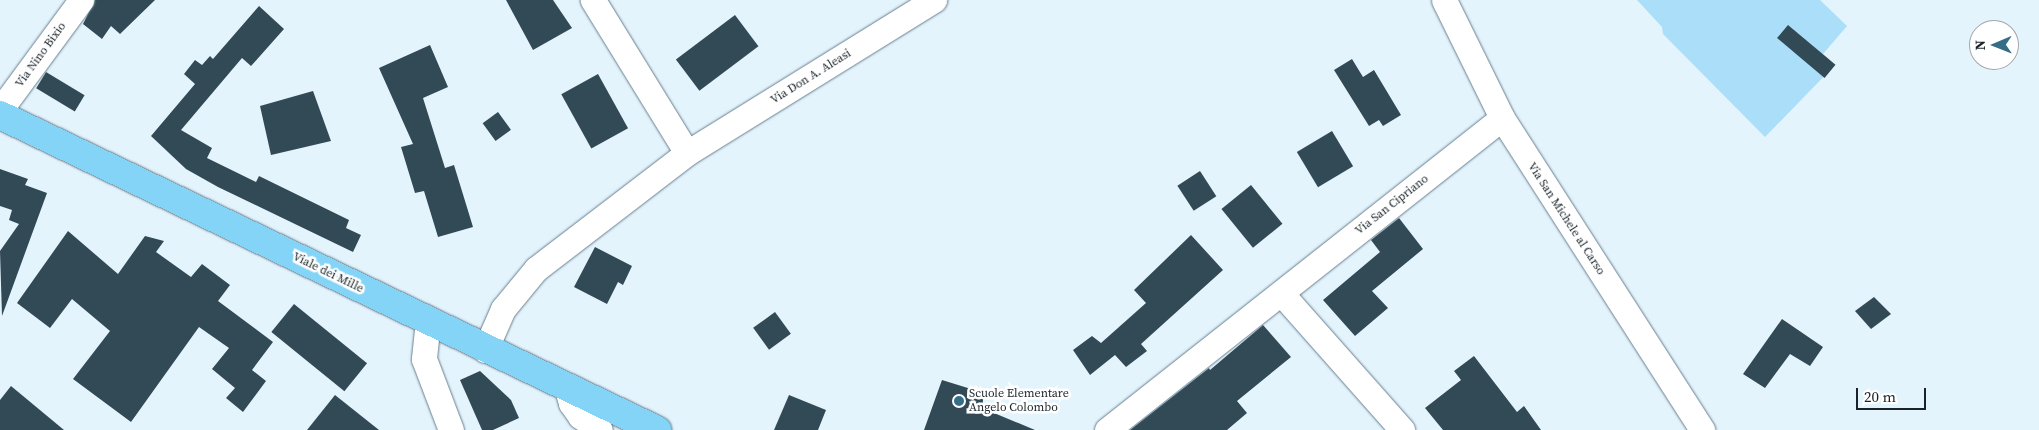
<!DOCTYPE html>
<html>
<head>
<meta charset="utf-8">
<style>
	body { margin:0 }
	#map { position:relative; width:2039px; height:430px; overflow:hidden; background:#e4f4fd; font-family:"Source Serif 4",serif }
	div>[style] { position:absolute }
	.green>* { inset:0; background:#aadef9 }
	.building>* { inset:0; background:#324a56; transform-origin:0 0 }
	.roads { filter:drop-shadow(0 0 1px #667f8c) drop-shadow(0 0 1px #667f8c) }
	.minor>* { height:25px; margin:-12.5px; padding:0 12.5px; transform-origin:12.5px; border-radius:12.5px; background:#fff }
	.major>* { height:28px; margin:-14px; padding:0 14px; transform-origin:14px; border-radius:14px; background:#83d4f6 }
	.dots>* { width:14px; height:14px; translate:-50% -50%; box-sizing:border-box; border:2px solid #fff; border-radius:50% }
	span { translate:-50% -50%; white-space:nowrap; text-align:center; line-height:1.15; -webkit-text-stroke:5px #fff; paint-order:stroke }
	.street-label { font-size:12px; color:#192328 }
	.poi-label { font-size:12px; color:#192328 }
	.left { translate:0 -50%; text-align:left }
	.north { position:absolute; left:1969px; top:20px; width:50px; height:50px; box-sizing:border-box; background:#fff; border:1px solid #a3a7a9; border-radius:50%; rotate:269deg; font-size:14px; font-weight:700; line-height:20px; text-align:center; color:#192328 }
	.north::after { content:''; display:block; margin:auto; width:18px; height:22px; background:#356d87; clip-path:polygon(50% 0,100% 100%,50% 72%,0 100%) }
	.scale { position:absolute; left:1856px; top:388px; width:70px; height:22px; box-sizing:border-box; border:2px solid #192328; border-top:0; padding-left:6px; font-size:15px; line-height:18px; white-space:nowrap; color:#192328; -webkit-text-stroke:4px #fff; paint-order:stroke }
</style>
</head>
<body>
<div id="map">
	<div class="green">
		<div style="clip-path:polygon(1637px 0,1820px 0,1847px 26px,1823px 54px,1835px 65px,1765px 137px,1663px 34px,1662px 27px)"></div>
	</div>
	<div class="building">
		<div style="clip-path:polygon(95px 0,155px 0,120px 34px,111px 26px,102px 39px,83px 24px)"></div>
		<div style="clip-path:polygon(506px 0,553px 0,572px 28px,533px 50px)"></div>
		<div style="clip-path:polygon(259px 6px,284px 29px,251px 66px,242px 58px,181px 130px,212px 148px,207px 158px,256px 182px,259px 176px,349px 220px,346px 228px,361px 235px,353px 252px,218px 187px,186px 169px,151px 136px,195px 84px,184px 74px,195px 60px,202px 65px,210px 56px,213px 59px)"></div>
		<div style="left:735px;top:15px;width:39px;height:74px;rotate:53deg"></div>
		<div style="left:1788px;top:25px;width:62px;height:17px;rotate:40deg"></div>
		<div style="clip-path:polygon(430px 45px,448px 87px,423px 98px,445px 168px,454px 165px,473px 227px,438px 237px,424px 191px,415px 193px,401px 147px,413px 144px,379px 68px)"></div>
		<div style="clip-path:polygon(1352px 59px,1363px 77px,1374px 70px,1401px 115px,1383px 126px,1379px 120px,1369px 126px,1334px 70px)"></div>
		<div style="left:46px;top:72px;width:45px;height:19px;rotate:31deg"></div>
		<div style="left:598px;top:74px;width:62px;height:42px;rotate:61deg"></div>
		<div style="clip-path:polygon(313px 91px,331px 141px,271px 155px,260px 106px)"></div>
		<div style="left:498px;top:112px;width:22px;height:19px;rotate:54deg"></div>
		<div style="left:1332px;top:131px;width:41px;height:41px;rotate:59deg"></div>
		<div style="clip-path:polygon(0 169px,28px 179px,25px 185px,47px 193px,2px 316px,0 251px,19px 224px,9px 220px,12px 210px,0 206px)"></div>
		<div style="left:1200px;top:171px;width:30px;height:27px;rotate:57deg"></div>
		<div style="left:1251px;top:185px;width:50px;height:38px;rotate:51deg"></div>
		<div style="clip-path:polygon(1399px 218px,1423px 249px,1372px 291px,1388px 308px,1355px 336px,1323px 300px,1380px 252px,1371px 240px)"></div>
		<div style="clip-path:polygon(68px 231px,118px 274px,145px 236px,164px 241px,156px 252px,191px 277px,202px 264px,230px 285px,218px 301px,273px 342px,252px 370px,266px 381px,243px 412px,226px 398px,235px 388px,212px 369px,229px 348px,199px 327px,131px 422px,73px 379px,110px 331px,72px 299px,50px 328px,17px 303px)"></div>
		<div style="clip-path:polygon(1191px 235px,1223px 270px,1141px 344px,1147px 351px,1126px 367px,1115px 355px,1090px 375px,1073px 350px,1092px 336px,1101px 343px,1146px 303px,1134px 290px)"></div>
		<div style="clip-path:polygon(595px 247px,632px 266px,623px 285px,618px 282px,607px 304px,574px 287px)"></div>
		<div style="clip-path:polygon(1874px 297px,1891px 314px,1871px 329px,1855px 311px)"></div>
		<div style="left:294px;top:304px;width:94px;height:36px;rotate:39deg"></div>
		<div style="left:775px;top:312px;width:27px;height:27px;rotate:54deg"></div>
		<div style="clip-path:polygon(1782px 319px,1823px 347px,1810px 366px,1790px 354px,1765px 388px,1743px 374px)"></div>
		<div style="clip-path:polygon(1263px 325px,1291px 357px,1237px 401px,1247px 413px,1227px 430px,1130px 430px,1209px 368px,1210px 370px)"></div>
		<div style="clip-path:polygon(1474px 356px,1517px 412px,1524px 406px,1541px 430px,1443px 430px,1425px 408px,1461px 380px,1454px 371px)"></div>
		<div style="clip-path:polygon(480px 371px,511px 400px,519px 418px,493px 430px,482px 430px,460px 380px)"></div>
		<div style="clip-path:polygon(942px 380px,984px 393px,982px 408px,1035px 430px,924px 430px)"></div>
		<div style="clip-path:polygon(11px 386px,64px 430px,0 430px,0 400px)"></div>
		<div style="clip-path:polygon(335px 395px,379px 430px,307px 430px)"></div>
		<div style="clip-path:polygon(789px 395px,826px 410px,818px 430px,774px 430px)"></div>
	</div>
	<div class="roads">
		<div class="minor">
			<div style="left:1444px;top:0;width:131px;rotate:63.8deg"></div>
			<div style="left:1502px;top:118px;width:371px;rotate:57.3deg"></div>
			<div style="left:0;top:110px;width:137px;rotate:-53.6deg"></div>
			<div style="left:687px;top:153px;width:291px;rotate:-31.8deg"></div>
			<div style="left:1281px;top:293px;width:183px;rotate:48.5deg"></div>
			<div style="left:428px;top:320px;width:39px;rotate:96deg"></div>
			<div style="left:424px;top:359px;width:76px;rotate:69.2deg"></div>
			<div style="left:485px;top:350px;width:45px;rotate:-66.3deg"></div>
			<div style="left:503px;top:309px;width:52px;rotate:-50.5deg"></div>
			<div style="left:536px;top:269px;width:190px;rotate:-37.5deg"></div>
			<div style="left:687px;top:153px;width:180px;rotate:-121.6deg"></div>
			<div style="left:567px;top:389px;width:15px;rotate:74deg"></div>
			<div style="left:571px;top:403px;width:16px;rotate:55deg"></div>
			<div style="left:580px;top:416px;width:24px;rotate:35deg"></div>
			<div style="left:1107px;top:430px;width:503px;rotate:-38.3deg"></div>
		</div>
		<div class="major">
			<div style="left:0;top:115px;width:729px;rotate:25.62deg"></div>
		</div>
	</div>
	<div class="dots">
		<div style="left:959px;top:401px;background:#356d87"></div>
	</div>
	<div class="street-label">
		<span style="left:41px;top:55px;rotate:-54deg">Via Nino Bixio</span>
		<span style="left:811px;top:77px;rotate:-32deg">Via Don A. Aleasi</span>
		<span style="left:1392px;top:205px;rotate:-38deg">Via San Cipriano</span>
		<span style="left:1566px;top:219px;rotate:57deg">Via San Michele al Carso</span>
		<span style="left:328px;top:273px;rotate:26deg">Viale dei Mille</span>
	</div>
	<div class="poi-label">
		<span class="left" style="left:969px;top:401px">Scuole Elementare<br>Angelo Colombo</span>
	</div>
	<div class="north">N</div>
	<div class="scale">20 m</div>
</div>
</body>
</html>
